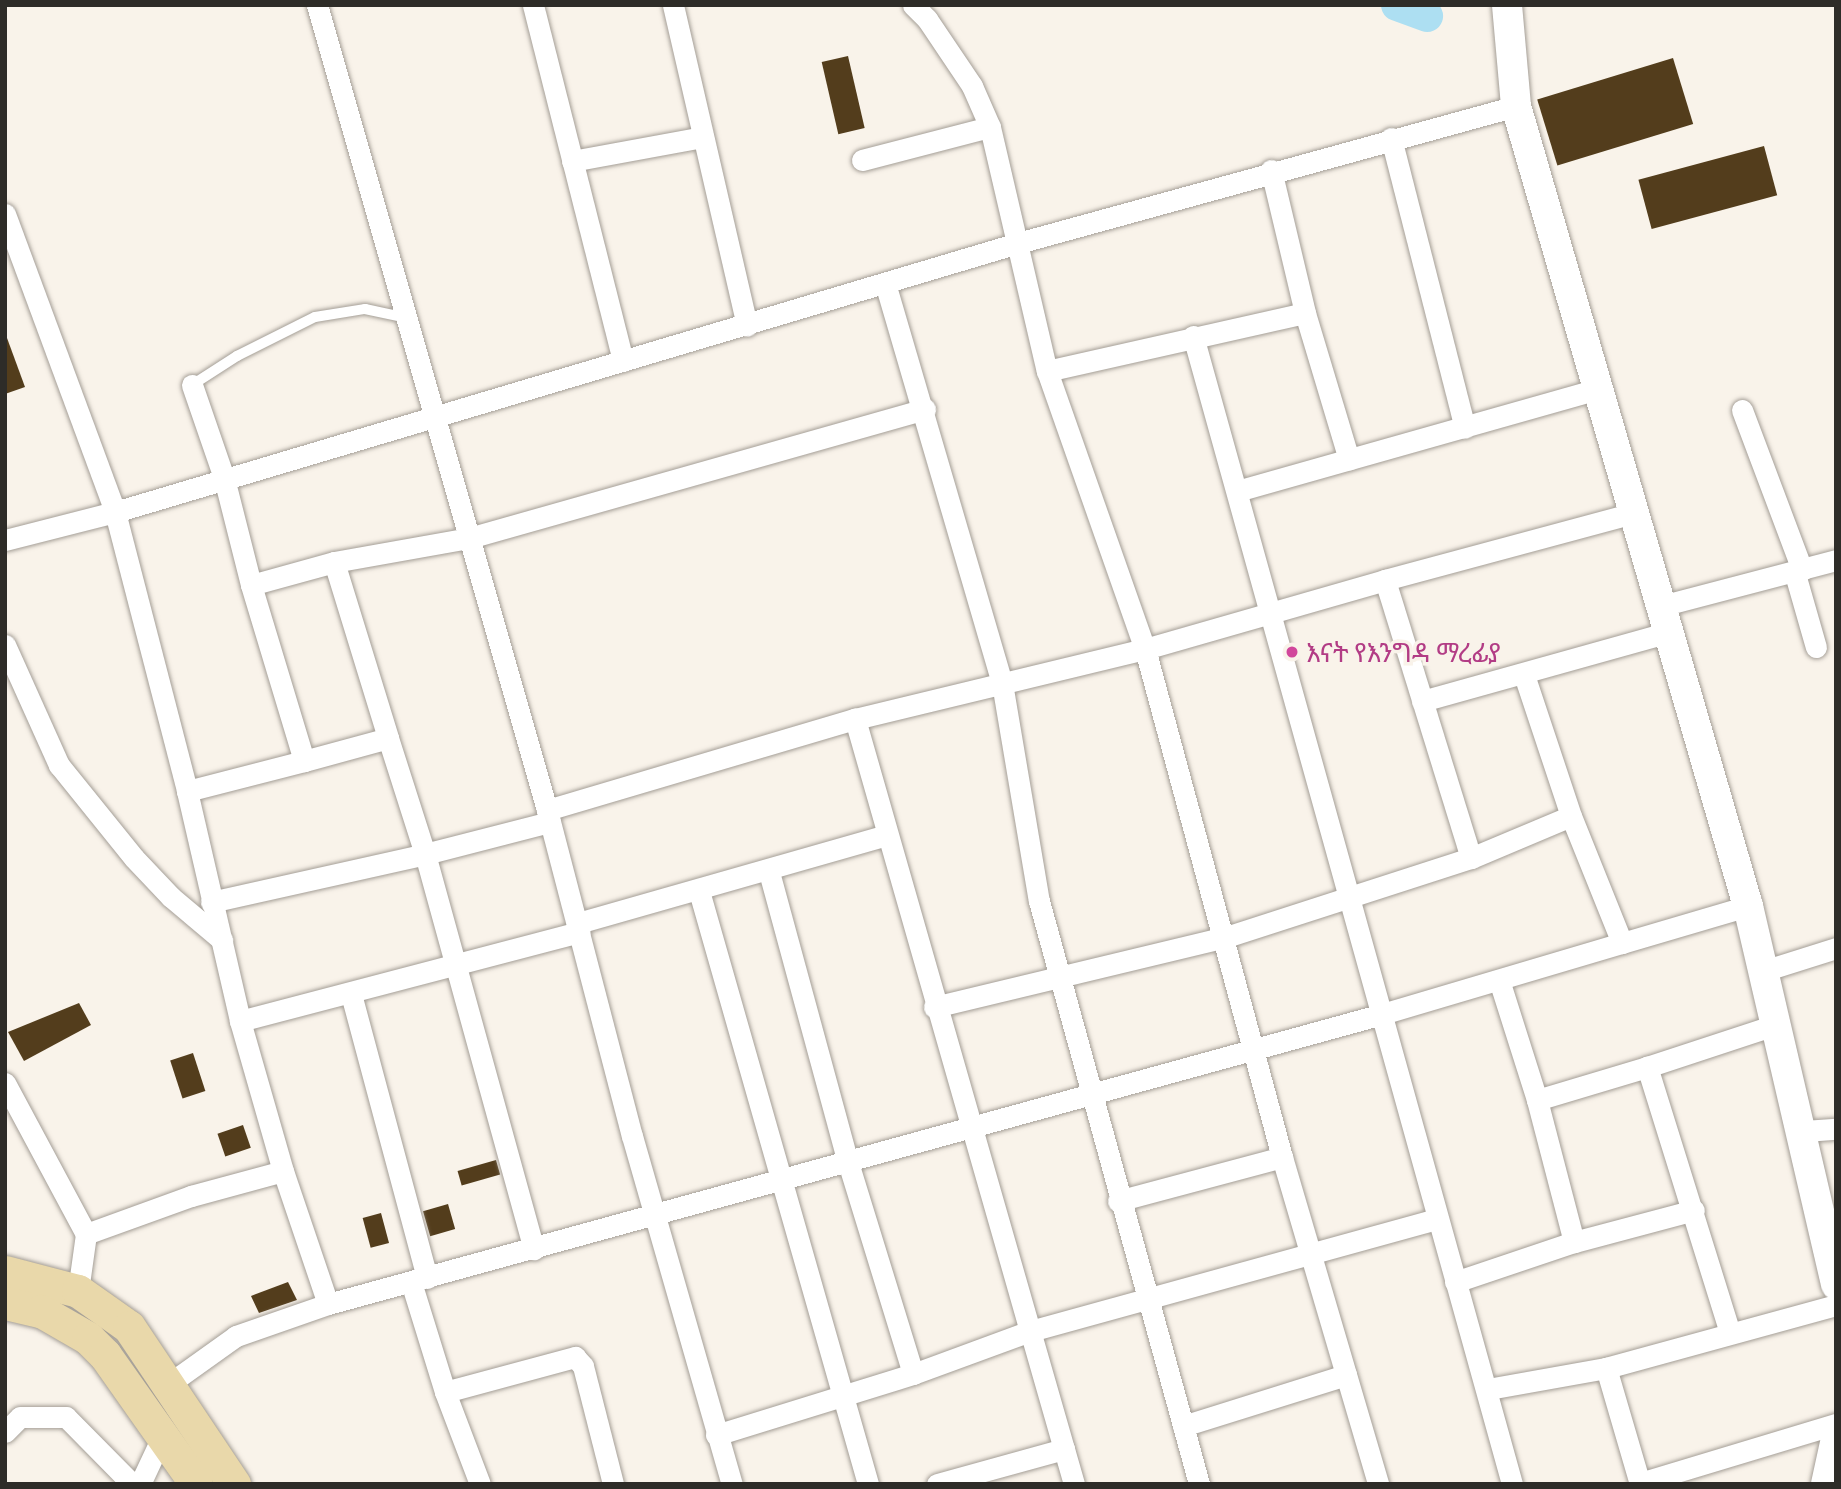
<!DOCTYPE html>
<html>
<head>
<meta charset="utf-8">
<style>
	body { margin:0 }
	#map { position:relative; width:1841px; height:1489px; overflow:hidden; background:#f9f3ea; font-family:"Exo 2","Noto Sans Ethiopic",sans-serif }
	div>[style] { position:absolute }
	.river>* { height:32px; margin:-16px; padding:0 16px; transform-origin:16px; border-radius:16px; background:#addff2 }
	.building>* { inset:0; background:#533d1c; transform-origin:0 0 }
	.roads { filter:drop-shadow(0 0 2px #a49e96) drop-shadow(0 0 2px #a49e96) }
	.lane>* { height:10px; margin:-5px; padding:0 5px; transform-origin:5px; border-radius:5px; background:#fff }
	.street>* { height:21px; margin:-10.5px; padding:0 10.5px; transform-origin:10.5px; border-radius:10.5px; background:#fff }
	.secondary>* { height:30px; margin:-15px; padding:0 15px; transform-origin:15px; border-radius:15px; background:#fff }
	.primary>* { height:33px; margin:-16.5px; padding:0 16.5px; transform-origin:16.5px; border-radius:16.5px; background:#e9d8aa }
	.dots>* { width:19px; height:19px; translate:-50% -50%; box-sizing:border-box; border:4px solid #f9f3ea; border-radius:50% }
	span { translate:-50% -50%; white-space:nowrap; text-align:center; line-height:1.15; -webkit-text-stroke:7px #f9f3ea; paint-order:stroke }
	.hotel-label { font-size:26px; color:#b23c85 }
	.left { translate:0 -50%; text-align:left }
	.frame { position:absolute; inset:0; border:7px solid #2e2c28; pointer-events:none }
</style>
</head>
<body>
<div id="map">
	<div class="river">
		<div style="left:1397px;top:5px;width:32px;rotate:20deg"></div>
	</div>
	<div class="building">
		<div style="left:848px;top:56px;width:74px;height:27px;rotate:77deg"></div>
		<div style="left:1673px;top:58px;width:69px;height:142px;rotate:73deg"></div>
		<div style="left:1764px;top:146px;width:51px;height:130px;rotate:75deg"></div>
		<div style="clip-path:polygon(7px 338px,25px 387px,5px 394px,5px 339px)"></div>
		<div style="clip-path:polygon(79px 1003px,91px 1025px,24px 1061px,8px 1032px)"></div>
		<div style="left:193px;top:1053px;width:40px;height:24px;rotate:72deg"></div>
		<div style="left:243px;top:1125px;width:24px;height:27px;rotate:71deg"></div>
		<div style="left:496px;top:1160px;width:15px;height:40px;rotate:74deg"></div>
		<div style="left:448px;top:1204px;width:26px;height:26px;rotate:74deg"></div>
		<div style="left:381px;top:1213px;width:31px;height:19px;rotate:75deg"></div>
		<div style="clip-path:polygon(288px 1282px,297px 1300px,259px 1313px,251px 1296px)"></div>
	</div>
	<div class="roads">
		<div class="lane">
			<div style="left:192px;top:385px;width:54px;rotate:-32.8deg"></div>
			<div style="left:237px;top:356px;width:87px;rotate:-26.6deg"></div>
			<div style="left:315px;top:317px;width:51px;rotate:-9.1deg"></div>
			<div style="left:365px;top:309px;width:40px;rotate:12deg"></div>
		</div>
		<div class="street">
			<div style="left:317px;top:5px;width:837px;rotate:74.05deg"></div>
			<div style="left:547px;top:810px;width:337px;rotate:75.4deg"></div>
			<div style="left:632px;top:1136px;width:362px;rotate:74deg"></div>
			<div style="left:533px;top:5px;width:367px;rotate:75.8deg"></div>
			<div style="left:673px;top:5px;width:329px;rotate:77deg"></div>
			<div style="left:913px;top:5px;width:20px;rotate:45deg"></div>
			<div style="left:927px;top:19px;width:81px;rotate:56.1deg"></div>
			<div style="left:972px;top:86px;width:45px;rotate:66.3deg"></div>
			<div style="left:990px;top:127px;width:251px;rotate:76.9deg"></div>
			<div style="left:1047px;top:371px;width:295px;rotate:70.6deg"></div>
			<div style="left:1145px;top:649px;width:526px;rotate:74.91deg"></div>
			<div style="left:1282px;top:1157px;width:341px;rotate:73.6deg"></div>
			<div style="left:1391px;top:138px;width:299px;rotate:75.7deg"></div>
			<div style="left:862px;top:160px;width:132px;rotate:-14.5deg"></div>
			<div style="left:572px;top:161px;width:133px;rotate:-10.4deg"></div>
			<div style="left:1271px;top:170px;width:147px;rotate:76.6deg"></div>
			<div style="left:1305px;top:313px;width:153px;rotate:73.3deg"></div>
			<div style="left:5px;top:214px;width:318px;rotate:69.7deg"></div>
			<div style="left:115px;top:512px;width:288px;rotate:75.5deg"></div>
			<div style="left:885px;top:283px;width:417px;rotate:73.7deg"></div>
			<div style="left:1002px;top:683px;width:221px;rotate:80.4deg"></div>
			<div style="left:1039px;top:901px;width:605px;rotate:74.65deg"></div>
			<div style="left:1193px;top:336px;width:1191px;rotate:74.47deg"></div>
			<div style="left:1047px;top:371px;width:264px;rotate:-12.7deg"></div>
			<div style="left:192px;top:385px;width:98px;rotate:71deg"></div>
			<div style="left:224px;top:478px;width:110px;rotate:75.8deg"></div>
			<div style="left:251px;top:585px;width:86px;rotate:-15.5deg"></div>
			<div style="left:334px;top:562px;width:137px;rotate:-10.1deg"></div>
			<div style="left:469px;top:538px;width:474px;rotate:-15.8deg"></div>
			<div style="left:1742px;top:410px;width:171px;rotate:69.4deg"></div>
			<div style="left:1237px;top:491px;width:375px;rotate:-15.8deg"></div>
			<div style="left:5px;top:540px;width:114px;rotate:-14.3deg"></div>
			<div style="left:115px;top:512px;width:942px;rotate:-16.59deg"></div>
			<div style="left:1018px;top:243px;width:517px;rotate:-15.38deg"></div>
			<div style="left:334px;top:562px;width:184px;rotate:72.9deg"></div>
			<div style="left:1795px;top:574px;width:76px;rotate:74deg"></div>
			<div style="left:251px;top:585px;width:184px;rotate:73.2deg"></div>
			<div style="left:304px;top:761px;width:121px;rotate:165.6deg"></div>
			<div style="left:187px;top:791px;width:236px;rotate:77deg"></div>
			<div style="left:240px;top:1021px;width:156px;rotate:74deg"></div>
			<div style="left:283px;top:1171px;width:140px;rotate:71.3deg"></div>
			<div style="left:1661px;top:606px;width:181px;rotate:-14.7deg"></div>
			<div style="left:5px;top:645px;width:132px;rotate:65.8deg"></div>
			<div style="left:59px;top:765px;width:119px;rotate:51.1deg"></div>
			<div style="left:134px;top:858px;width:54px;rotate:46.5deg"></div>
			<div style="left:171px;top:897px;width:67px;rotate:40.1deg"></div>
			<div style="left:1422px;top:701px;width:256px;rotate:-15.6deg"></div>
			<div style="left:304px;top:761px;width:87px;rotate:-15.3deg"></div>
			<div style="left:388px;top:738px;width:122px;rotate:72.3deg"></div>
			<div style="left:425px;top:854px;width:129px;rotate:-14.4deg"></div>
			<div style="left:547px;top:810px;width:321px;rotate:-16.5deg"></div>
			<div style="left:855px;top:719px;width:298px;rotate:-13.6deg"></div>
			<div style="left:1145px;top:649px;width:250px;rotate:-16deg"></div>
			<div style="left:1571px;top:816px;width:137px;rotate:68.1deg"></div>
			<div style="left:1622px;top:943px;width:131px;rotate:-16.4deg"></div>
			<div style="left:1471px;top:858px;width:291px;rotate:-107.2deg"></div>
			<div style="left:1385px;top:580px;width:257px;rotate:-15.1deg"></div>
			<div style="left:769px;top:872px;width:297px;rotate:74.8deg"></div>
			<div style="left:847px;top:1159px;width:225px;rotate:72.9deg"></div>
			<div style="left:699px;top:891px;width:617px;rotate:74.09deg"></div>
			<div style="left:211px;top:902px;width:219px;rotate:-12.6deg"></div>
			<div style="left:425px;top:854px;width:410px;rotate:74.6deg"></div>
			<div style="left:578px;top:923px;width:321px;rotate:-15.9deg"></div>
			<div style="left:1763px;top:971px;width:77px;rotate:-17.5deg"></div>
			<div style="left:1499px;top:980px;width:126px;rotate:72.4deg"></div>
			<div style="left:351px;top:994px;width:294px;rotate:75deg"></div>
			<div style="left:934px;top:1007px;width:300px;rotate:-13.5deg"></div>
			<div style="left:1226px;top:937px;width:257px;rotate:-17.9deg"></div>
			<div style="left:1471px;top:858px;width:108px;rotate:-22.8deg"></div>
			<div style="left:1571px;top:816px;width:149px;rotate:-108.4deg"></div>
			<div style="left:240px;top:1021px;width:351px;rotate:-14.7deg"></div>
			<div style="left:1647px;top:1067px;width:115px;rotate:163.3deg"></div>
			<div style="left:1537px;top:1100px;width:147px;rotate:75.4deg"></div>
			<div style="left:1574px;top:1242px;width:124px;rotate:-14.9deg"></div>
			<div style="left:5px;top:1083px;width:171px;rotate:61.8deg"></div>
			<div style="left:1804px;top:1131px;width:32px;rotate:-4deg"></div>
			<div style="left:1118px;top:1201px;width:170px;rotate:-15deg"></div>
			<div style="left:411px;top:1282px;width:115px;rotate:72.8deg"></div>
			<div style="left:445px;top:1392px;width:98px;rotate:69.2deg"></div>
			<div style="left:1455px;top:1282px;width:126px;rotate:-18.6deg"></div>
			<div style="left:78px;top:1291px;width:58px;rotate:-82deg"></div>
			<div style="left:86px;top:1234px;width:112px;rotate:-19.9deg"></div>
			<div style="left:191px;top:1196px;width:95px;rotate:-15.2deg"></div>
			<div style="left:1730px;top:1333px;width:279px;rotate:-107.3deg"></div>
			<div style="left:1647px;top:1067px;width:138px;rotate:-18.2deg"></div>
			<div style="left:166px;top:1386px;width:86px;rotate:-35.5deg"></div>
			<div style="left:236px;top:1336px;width:97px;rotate:-19.2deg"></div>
			<div style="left:328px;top:1304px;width:1093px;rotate:-15.38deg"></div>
			<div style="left:1382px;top:1014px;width:250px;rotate:-16.5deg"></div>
			<div style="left:1488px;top:1389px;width:120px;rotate:-10.1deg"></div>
			<div style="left:445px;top:1392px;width:135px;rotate:-15.1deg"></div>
			<div style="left:575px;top:1357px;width:12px;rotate:48deg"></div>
			<div style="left:583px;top:1366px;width:122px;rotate:75.7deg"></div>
			<div style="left:1183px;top:1426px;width:171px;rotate:-17.4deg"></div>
			<div style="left:5px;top:1432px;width:21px;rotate:-45deg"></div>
			<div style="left:20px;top:1417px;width:46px"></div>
			<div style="left:66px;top:1417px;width:94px;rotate:45.4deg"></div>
			<div style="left:716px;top:1435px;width:206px;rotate:-17.2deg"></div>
			<div style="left:913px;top:1374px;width:125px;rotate:-20.2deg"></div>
			<div style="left:1030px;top:1331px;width:637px;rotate:-105.96deg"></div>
			<div style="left:1640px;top:1483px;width:205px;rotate:-16.8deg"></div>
			<div style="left:140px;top:1484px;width:54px;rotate:-64.9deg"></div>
			<div style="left:937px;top:1484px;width:132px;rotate:-15.4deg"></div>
			<div style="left:1074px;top:1484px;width:159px;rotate:-106deg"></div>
			<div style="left:1030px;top:1331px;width:421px;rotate:-15.4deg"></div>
			<div style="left:1640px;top:1484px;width:121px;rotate:-106.3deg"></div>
			<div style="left:1606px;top:1368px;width:238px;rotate:-15.3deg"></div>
		</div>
		<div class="secondary">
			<div style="left:1507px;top:5px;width:101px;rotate:84.9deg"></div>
			<div style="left:1516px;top:106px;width:833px;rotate:73.83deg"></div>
			<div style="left:1748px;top:906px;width:389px;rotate:76.9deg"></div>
			<div style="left:1826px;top:1484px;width:47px;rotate:-77.7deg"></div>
		</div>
		<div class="primary">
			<div style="left:5px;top:1272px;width:75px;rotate:14.6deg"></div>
			<div style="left:78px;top:1291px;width:62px;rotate:35.2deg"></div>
			<div style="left:129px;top:1327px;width:189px;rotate:56.2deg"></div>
			<div style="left:5px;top:1303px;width:37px;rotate:13deg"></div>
			<div style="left:41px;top:1311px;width:54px;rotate:29.9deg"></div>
			<div style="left:88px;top:1338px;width:24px;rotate:45deg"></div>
			<div style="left:105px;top:1355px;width:158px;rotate:54.8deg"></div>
		</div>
	</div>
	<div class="dots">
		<div style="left:1292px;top:652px;background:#d1479c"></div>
	</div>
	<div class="hotel-label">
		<span class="left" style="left:1306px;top:652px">እናት የእንግዳ ማረፊያ</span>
	</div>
	<div class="frame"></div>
</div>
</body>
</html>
